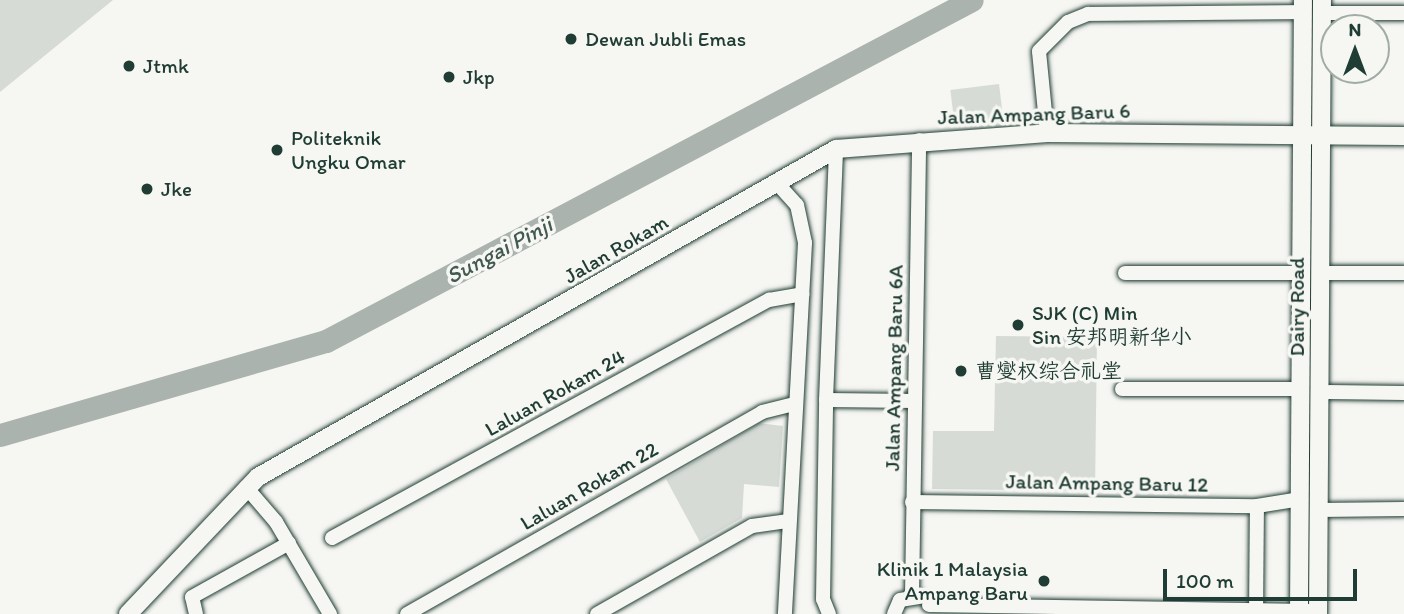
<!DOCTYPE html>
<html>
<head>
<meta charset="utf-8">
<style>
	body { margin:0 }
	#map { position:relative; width:1404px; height:614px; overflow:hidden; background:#f6f6f2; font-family:Itim,"LXGW WenKai TC",sans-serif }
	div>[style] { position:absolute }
	.green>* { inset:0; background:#d6dbd6; transform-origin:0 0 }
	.river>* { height:23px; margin:-11.5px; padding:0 11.5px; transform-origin:11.5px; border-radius:11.5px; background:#aab3ae }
	.roads { filter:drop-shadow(0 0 2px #1f3d34) drop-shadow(0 0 2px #1f3d34) }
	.minor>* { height:14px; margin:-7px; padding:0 7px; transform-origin:7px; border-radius:7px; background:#f6f6f2 }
	.major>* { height:18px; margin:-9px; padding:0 9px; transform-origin:9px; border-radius:9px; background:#f6f6f2 }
	.dots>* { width:19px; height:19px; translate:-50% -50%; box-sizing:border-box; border:4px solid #f6f6f2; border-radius:50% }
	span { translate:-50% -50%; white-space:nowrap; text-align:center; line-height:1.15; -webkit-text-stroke:7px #f6f6f2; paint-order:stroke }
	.poi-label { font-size:21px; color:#1f3d34 }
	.left { translate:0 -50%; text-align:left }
	.right { translate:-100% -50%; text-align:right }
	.street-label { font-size:21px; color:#1f3d34 }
	.water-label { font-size:23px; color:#425a52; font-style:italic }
	.north { position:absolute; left:1320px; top:14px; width:70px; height:70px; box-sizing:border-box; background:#f6f6f2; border:2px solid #a0aca6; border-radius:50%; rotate:0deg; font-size:19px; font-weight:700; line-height:28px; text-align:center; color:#1f3d34 }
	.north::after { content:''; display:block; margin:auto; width:24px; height:32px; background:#1f3d34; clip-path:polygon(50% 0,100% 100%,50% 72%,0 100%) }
	.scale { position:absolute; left:1163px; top:569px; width:194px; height:32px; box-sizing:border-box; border:4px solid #1f3d34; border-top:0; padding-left:9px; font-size:21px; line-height:24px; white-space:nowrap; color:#1f3d34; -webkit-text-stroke:5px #f6f6f2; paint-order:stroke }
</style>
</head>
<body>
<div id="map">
	<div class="green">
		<div style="clip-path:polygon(0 0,113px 0,0 92px)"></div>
		<div style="left:999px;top:84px;width:35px;height:49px;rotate:83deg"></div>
		<div style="clip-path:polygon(996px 336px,1097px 337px,1095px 491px,932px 489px,933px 431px,994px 431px)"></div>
		<div style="clip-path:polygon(759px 423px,783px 426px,779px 487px,744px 484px,742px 518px,700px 542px,666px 479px)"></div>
	</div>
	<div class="river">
		<div style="left:0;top:435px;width:339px;rotate:-16.1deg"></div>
		<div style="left:326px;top:341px;width:730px;rotate:-27.83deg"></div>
	</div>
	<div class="roads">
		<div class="minor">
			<div style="left:1322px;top:13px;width:82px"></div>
			<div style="left:1047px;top:133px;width:82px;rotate:-95.6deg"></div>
			<div style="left:1039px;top:51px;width:41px;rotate:-45deg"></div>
			<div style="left:1068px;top:22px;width:22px;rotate:-22deg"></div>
			<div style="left:1088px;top:14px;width:215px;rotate:-0.5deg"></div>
			<div style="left:776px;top:182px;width:31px;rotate:48deg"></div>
			<div style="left:797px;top:205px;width:39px;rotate:78deg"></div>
			<div style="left:805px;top:243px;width:372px;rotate:93.1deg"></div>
			<div style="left:1125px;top:273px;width:177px"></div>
			<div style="left:1320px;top:273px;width:84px"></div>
			<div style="left:1122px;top:389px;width:179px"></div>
			<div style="left:1319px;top:392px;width:85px;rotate:0.7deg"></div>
			<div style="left:826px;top:400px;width:88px;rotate:0.7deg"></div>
			<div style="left:246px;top:487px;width:46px;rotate:49.4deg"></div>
			<div style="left:276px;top:522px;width:107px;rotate:59.6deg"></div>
			<div style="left:912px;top:502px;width:345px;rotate:0.7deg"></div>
			<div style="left:1257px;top:506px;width:44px;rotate:-9.2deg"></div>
			<div style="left:1319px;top:510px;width:85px;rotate:-0.7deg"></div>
			<div style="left:332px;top:538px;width:498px;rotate:-28.6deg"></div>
			<div style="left:769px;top:300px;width:34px;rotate:-10deg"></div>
			<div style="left:912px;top:596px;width:456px;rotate:-89.1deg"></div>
			<div style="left:929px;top:605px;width:380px;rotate:0.9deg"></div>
			<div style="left:196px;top:614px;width:17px;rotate:-103deg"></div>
			<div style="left:192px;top:597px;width:111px;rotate:-29.1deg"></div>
			<div style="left:407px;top:614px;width:408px;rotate:-29.6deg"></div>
			<div style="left:762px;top:412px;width:34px;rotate:-14deg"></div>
			<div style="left:597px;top:614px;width:178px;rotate:-29.6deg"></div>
			<div style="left:752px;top:526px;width:37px;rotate:-8deg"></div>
			<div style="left:829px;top:614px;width:16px;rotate:-112deg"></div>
			<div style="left:823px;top:599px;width:199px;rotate:-89.1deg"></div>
			<div style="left:826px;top:400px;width:251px;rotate:-87.7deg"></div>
			<div style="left:894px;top:614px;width:15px;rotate:-67deg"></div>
			<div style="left:900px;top:600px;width:19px;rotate:-9deg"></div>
			<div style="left:1256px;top:614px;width:108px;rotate:-89.5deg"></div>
		</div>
		<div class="major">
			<div style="left:128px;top:614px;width:189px;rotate:-46.5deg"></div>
			<div style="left:258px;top:477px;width:665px;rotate:-29.57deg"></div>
			<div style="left:836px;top:149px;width:212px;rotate:-4.3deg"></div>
			<div style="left:1047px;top:133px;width:357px;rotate:0.5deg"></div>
			<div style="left:1299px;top:614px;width:614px;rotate:-89.63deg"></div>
			<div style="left:1318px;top:614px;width:614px;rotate:-89.63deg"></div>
		</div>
	</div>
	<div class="dots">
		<div style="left:571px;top:39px;background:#1f3d34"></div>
		<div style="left:129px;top:66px;background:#1f3d34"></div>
		<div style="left:449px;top:77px;background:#1f3d34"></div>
		<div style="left:277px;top:150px;background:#1f3d34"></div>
		<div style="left:147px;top:189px;background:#1f3d34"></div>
		<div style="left:1018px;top:325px;background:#1f3d34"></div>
		<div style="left:961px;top:371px;background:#1f3d34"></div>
		<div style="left:1044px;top:581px;background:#1f3d34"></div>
	</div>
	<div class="poi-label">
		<span class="left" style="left:585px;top:39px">Dewan Jubli Emas</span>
		<span class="left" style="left:143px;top:66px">Jtmk</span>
		<span class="left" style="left:463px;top:77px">Jkp</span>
		<span class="left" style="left:291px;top:150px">Politeknik<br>Ungku Omar</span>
		<span class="left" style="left:161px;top:189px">Jke</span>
		<span class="left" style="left:1032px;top:325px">SJK (C) Min<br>Sin 安邦明新华小</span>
		<span class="left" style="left:975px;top:371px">曹燮权综合礼堂</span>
		<span class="right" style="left:1028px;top:581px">Klinik 1 Malaysia<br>Ampang Baru</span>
	</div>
	<div class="street-label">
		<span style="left:1034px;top:114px;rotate:-2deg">Jalan Ampang Baru 6</span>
		<span style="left:616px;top:249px;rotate:-30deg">Jalan Rokam</span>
		<span style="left:1297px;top:307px;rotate:-90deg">Dairy Road</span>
		<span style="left:894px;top:368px;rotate:-89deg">Jalan Ampang Baru 6A</span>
		<span style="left:555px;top:393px;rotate:-29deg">Laluan Rokam 24</span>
		<span style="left:1107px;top:483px;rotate:1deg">Jalan Ampang Baru 12</span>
		<span style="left:589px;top:486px;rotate:-30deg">Laluan Rokam 22</span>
	</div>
	<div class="water-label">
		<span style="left:499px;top:250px;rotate:-28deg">Sungai Pinji</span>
	</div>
	<div class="north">N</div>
	<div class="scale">100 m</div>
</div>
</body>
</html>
